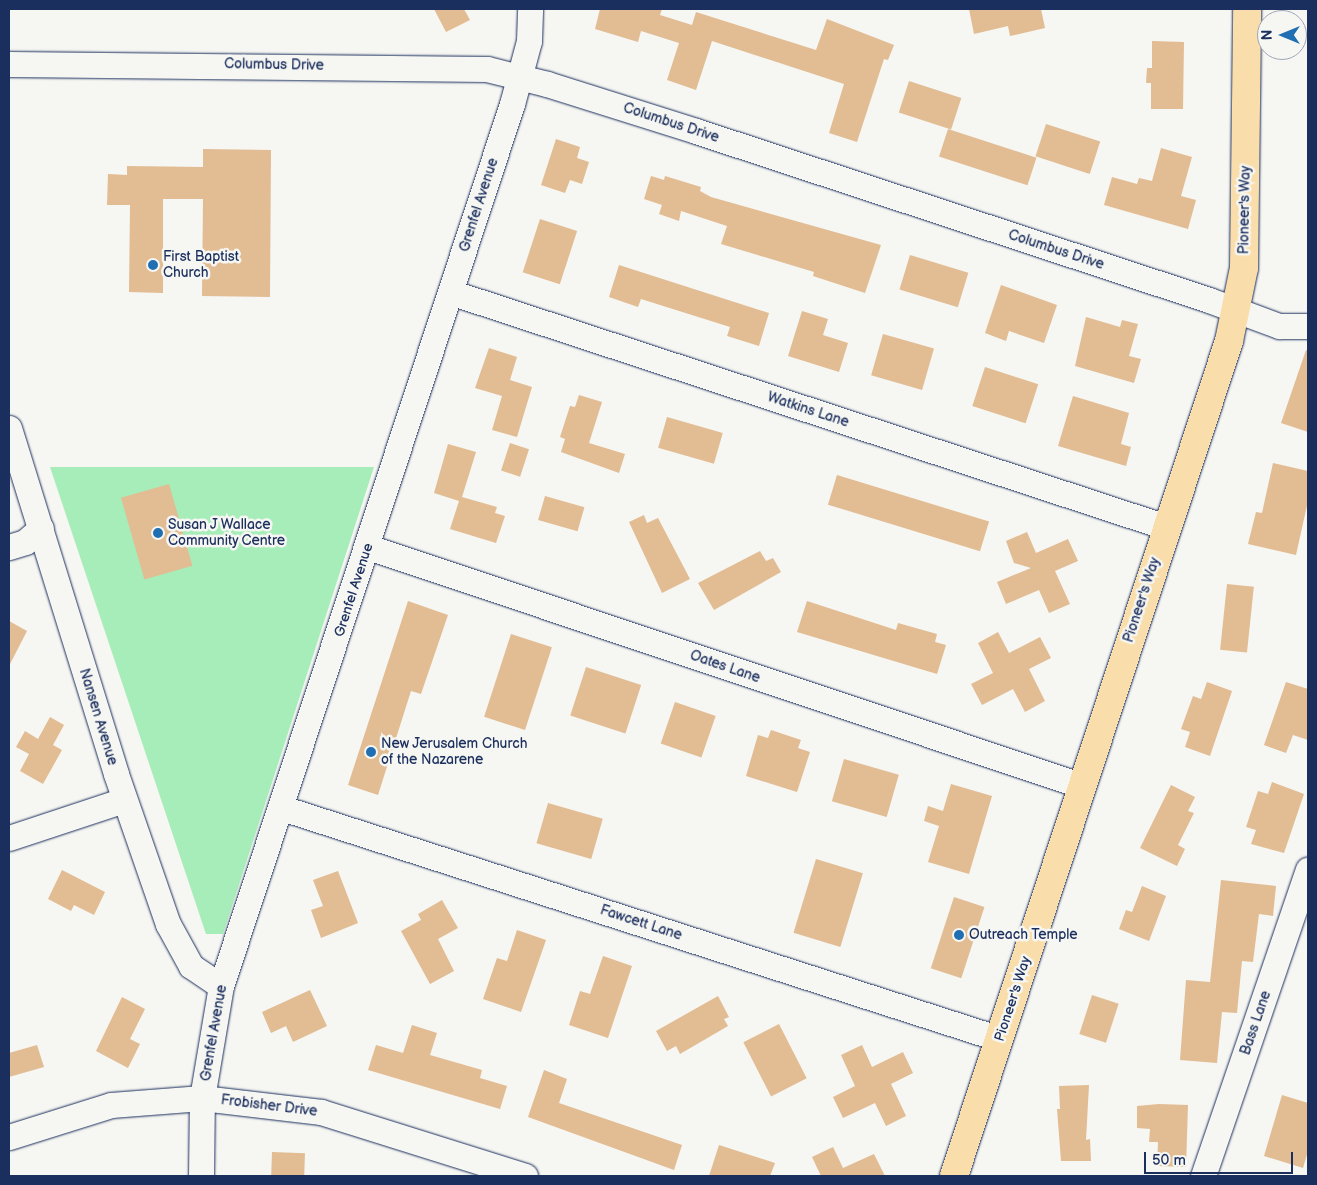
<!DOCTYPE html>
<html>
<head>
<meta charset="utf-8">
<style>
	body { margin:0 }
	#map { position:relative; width:1317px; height:1185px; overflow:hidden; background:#f6f6f2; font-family:"Balsamiq Sans",sans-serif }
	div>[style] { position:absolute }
	.green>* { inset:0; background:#a7edb9 }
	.building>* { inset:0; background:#e2bc93; transform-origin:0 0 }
	.roads { filter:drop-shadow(0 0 1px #1b2f5e) drop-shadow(0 0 1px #1b2f5e) }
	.minor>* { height:25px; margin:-12.5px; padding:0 12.5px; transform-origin:12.5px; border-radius:12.5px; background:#f6f6f2 }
	.major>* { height:28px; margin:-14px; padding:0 14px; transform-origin:14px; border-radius:14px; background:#f9deab }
	.dots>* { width:14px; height:14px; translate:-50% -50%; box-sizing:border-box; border:2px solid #f6f6f2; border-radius:50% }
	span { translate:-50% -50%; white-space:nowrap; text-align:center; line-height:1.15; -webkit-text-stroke:5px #f6f6f2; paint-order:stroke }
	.street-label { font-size:14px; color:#1b2f5e }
	.poi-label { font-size:14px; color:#1b2f5e }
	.left { translate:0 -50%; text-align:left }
	.frame { position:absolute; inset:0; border:10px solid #1b2f5e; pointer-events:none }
	.north { position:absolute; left:1257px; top:10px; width:50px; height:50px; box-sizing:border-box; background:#f6f6f2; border:1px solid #9ea6b7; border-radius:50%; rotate:270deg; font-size:14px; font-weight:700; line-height:20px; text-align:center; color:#1b2f5e }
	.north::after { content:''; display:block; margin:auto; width:18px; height:22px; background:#1f6fb2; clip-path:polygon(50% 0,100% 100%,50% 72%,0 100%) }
	.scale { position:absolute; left:1144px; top:1152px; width:149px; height:22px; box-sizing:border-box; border:2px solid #1b2f5e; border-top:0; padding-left:6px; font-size:15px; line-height:18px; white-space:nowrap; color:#1b2f5e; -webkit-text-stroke:4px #f6f6f2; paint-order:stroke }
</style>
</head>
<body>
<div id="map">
	<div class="green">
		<div style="clip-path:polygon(50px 467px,374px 467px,223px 934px,206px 934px)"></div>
	</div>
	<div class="building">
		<div style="clip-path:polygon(434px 9px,464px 9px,470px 20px,446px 32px)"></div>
		<div style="clip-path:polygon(600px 9px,662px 9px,660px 15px,692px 25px,696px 12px,816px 50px,827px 19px,894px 45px,888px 60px,884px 59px,857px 142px,829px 133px,844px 84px,712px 41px,696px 90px,667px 80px,679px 43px,641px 31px,638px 42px,595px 29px)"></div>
		<div style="clip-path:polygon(969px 9px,1041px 9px,1045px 28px,1010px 36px,1008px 26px,974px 34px)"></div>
		<div style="clip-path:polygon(1152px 41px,1184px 42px,1183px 109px,1151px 109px,1151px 83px,1146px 83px,1147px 68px,1152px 68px)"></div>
		<div style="left:909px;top:81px;width:55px;height:33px;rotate:18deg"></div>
		<div style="left:1046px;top:124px;width:57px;height:34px;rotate:18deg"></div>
		<div style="left:948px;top:129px;width:93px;height:29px;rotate:18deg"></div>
		<div style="clip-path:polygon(556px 139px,580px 147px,577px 158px,589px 162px,582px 184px,570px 180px,565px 193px,541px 185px)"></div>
		<div style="clip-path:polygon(1161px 148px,1192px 157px,1181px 196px,1196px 200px,1188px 229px,1104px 205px,1112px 177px,1137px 184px,1139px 178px,1152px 181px)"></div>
		<div style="clip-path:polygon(203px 149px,271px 150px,270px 297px,202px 296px,203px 199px,163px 199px,163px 293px,129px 292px,130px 205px,107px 205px,108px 174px,127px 175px,127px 166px,203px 167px)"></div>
		<div style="clip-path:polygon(651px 176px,664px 180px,665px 176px,701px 187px,700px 191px,711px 197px,881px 245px,865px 293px,813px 276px,814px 272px,721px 244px,727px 226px,681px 211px,679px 221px,659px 214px,662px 205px,644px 199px)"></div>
		<div style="left:540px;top:219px;width:39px;height:56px;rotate:18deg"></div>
		<div style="left:910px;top:255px;width:61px;height:36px;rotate:17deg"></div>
		<div style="clip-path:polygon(619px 265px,769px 313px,759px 346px,727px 336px,730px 327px,641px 299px,638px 307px,609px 297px)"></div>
		<div style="clip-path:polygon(1001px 285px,1057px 305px,1044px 343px,1009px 331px,1006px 341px,985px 333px)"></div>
		<div style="clip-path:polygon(802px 311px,828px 319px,823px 335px,848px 343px,839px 372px,788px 356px)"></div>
		<div style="clip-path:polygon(1086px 317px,1120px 327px,1122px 320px,1138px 324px,1129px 356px,1141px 359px,1134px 383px,1075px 366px)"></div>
		<div style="left:883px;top:334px;width:53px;height:43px;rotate:16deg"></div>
		<div style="clip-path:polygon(489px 348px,517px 357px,510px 380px,532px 387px,517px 437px,492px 430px,502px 396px,475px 388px)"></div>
		<div style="clip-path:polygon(1306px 350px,1308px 351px,1308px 432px,1281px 423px)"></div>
		<div style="left:985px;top:367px;width:56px;height:41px;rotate:18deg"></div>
		<div style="clip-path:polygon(579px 395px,602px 402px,589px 443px,625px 454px,619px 473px,561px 452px,565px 439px,560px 437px,570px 406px,575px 407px)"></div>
		<div style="clip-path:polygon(1073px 396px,1129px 413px,1121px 444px,1131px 447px,1126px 466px,1058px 446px)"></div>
		<div style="left:667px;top:417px;width:58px;height:32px;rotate:16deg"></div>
		<div style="left:510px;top:443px;width:20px;height:29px;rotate:18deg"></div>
		<div style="clip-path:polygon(448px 444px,476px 452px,462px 497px,497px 507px,495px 513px,505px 516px,496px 543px,450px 529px,459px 501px,434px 493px)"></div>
		<div style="clip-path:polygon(1273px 463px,1308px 471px,1308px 501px,1296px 555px,1248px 544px,1256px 512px,1262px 513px)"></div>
		<div style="left:837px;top:475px;width:159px;height:31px;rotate:17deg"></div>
		<div style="left:169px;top:484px;width:85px;height:50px;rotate:74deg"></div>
		<div style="left:545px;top:496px;width:41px;height:25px;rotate:16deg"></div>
		<div style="clip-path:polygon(644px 515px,647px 523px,658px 518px,690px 579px,662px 593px,629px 522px)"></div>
		<div style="clip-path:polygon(1027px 532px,1036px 553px,1068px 539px,1078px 561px,1055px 571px,1070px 604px,1049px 613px,1039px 590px,1006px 604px,997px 582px,1031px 568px,1014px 563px,1006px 541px)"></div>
		<div style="clip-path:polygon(760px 551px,766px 561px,773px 558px,781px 572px,714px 610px,698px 583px)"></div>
		<div style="left:1227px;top:584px;width:27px;height:66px;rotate:6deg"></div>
		<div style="clip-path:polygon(408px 601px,448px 615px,421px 694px,411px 691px,378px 795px,348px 785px)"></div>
		<div style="clip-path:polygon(807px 601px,896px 630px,898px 623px,937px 634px,935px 642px,946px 645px,937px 674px,797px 632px)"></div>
		<div style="clip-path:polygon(9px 621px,27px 631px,9px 666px)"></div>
		<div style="clip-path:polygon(998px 632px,1009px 653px,1040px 637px,1051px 658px,1029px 669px,1045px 701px,1025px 712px,1013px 689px,982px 705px,971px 684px,993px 673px,978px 643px)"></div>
		<div style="left:511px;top:634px;width:43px;height:87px;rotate:18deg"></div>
		<div style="left:586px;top:667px;width:58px;height:51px;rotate:18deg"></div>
		<div style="clip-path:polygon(1207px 682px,1232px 691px,1210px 756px,1185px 747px,1190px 732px,1181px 729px,1193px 696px,1201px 699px)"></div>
		<div style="clip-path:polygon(1286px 682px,1308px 689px,1308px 740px,1293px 735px,1286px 753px,1264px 745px)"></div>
		<div style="left:675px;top:702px;width:43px;height:44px;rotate:19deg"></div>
		<div style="clip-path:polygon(50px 717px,64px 725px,53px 745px,62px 750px,43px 784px,20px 771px,29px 754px,16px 747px,25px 731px,38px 739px)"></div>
		<div style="clip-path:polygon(771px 730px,801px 740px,798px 748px,810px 752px,797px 792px,746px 776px,758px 735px,768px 738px)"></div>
		<div style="left:844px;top:759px;width:57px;height:44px;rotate:16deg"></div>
		<div style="clip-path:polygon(1272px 782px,1304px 794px,1284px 853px,1251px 844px,1256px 830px,1246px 827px,1258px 791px,1268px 794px)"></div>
		<div style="clip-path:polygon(951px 784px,992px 796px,969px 874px,928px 862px,939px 826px,924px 821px,928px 806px,943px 811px)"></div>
		<div style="clip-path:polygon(1171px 785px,1195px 797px,1188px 811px,1194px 813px,1178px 845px,1185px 849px,1177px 866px,1140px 848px)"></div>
		<div style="left:548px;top:803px;width:57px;height:42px;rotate:16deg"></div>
		<div style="left:816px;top:859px;width:49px;height:77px;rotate:17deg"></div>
		<div style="clip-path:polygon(62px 870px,105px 892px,94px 915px,74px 905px,71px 911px,48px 899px)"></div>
		<div style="clip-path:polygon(338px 871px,358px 923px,321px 938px,311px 910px,323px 906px,313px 880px)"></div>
		<div style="clip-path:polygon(1221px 880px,1276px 886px,1273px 916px,1259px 914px,1253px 962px,1242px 961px,1237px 1013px,1222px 1012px,1217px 1063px,1180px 1060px,1186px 980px,1210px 982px)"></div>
		<div style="clip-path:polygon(1142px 886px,1166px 896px,1149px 941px,1119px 929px,1126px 910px,1132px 912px)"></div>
		<div style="left:954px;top:897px;width:32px;height:75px;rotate:18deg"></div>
		<div style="clip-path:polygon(442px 900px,458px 928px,438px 939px,454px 971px,430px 984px,401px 931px,421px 920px,418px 914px)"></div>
		<div style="clip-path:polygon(517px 930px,546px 940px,521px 1012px,483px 999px,497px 958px,507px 961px)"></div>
		<div style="clip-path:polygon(603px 956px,632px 966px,608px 1038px,569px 1025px,580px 991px,590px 994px)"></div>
		<div style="clip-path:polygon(310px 990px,327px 1026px,293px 1042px,286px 1026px,271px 1033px,262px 1012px)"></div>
		<div style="left:1092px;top:995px;width:28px;height:41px;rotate:18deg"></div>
		<div style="clip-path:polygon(718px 996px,729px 1017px,724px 1019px,728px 1026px,680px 1054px,676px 1046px,667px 1051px,656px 1031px)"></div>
		<div style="clip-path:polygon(122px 997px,145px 1009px,130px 1039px,140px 1044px,128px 1068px,96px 1051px)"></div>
		<div style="left:779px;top:1024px;width:61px;height:40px;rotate:63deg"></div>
		<div style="clip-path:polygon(412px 1025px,437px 1033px,430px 1055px,482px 1070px,480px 1078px,507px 1086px,500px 1109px,368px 1070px,376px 1045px,403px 1053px)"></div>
		<div style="clip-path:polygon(37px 1045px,44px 1067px,9px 1077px,9px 1053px)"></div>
		<div style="clip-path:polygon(862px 1045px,872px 1067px,903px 1052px,913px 1073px,891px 1084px,906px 1116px,886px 1126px,875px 1103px,843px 1118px,833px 1097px,855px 1086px,841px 1055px)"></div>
		<div style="clip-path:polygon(544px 1070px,567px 1079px,559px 1103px,682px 1145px,674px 1170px,528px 1117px)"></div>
		<div style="clip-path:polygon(1089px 1085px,1086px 1140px,1090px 1139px,1091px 1161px,1061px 1161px,1057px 1109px,1060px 1109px,1059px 1086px)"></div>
		<div style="clip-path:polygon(1282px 1095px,1308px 1103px,1308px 1151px,1303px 1168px,1264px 1156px)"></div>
		<div style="clip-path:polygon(1159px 1104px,1188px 1105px,1186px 1167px,1157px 1166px,1158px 1142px,1149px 1142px,1150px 1129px,1137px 1128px,1137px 1106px)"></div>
		<div style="clip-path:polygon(719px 1145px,775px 1163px,770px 1176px,709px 1176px)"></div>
		<div style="clip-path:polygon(833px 1147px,843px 1168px,874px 1154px,885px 1176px,821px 1176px,812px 1157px)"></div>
		<div style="left:272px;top:1152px;width:33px;height:24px;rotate:2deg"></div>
	</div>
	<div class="roads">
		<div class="minor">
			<div style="left:9px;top:64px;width:478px;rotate:0.6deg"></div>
			<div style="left:487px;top:69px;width:62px;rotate:14deg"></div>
			<div style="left:547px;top:84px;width:156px;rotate:17.5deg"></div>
			<div style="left:696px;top:131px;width:540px;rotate:18.23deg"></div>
			<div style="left:1209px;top:300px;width:75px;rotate:20.4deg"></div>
			<div style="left:1279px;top:326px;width:29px"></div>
			<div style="left:450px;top:292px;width:754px;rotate:18.17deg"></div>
			<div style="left:9px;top:428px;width:362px;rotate:72.8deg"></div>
			<div style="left:116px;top:774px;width:159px;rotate:70.9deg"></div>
			<div style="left:168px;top:924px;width:48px;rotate:61.3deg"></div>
			<div style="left:191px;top:966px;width:36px;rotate:34deg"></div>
			<div style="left:9px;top:547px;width:17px;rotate:-17deg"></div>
			<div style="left:25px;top:542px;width:21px;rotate:-41deg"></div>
			<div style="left:368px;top:547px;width:754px;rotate:18.48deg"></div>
			<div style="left:282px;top:808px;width:754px;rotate:17.83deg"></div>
			<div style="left:9px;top:838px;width:121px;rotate:-18.3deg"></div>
			<div style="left:9px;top:1137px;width:107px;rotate:-17.4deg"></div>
			<div style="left:111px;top:1105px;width:91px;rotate:-4.4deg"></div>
			<div style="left:202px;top:1098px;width:120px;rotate:6.7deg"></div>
			<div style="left:321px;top:1112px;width:214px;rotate:17.4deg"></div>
			<div style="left:201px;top:1176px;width:78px;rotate:-89.3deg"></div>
			<div style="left:202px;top:1098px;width:114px;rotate:-80.4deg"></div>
			<div style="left:221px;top:986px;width:929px;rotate:-71.74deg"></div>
			<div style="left:512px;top:104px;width:65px;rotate:-74.9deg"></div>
			<div style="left:529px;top:41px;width:32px;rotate:-88deg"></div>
			<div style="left:1203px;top:1176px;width:324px;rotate:-71.1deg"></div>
		</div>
		<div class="major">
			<div style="left:954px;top:1176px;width:879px;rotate:-71.77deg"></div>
			<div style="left:1229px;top:341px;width:75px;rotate:-78.4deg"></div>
			<div style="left:1244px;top:268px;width:259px;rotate:-89.3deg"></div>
		</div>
	</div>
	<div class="dots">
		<div style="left:153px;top:265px;background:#1f6fb2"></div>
		<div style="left:158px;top:533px;background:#1f6fb2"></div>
		<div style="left:371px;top:752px;background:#1f6fb2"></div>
		<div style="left:959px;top:935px;background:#1f6fb2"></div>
	</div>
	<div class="street-label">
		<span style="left:274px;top:65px;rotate:1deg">Columbus Drive</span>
		<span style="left:671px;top:123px;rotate:18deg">Columbus Drive</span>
		<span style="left:479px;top:205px;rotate:-72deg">Grenfel Avenue</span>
		<span style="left:1245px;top:210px;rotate:-89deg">Pioneer's Way</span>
		<span style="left:1056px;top:250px;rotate:18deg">Columbus Drive</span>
		<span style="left:808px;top:410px;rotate:18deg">Watkins Lane</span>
		<span style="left:354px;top:590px;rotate:-72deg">Grenfel Avenue</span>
		<span style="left:1142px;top:600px;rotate:-72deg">Pioneer's Way</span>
		<span style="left:725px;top:667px;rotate:19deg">Oates Lane</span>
		<span style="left:98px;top:717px;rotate:73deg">Nansen Avenue</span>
		<span style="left:641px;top:923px;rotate:18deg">Fawcett Lane</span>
		<span style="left:1013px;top:999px;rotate:-72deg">Pioneer's Way</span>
		<span style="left:1256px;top:1023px;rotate:-71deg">Bass Lane</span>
		<span style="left:214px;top:1033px;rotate:-80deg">Grenfel Avenue</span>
		<span style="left:269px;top:1106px;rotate:7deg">Frobisher Drive</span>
	</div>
	<div class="poi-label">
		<span class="left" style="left:163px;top:265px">First Baptist<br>Church</span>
		<span class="left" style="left:168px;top:533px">Susan J Wallace<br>Community Centre</span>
		<span class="left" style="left:381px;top:752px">New Jerusalem Church<br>of the Nazarene</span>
		<span class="left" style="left:969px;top:935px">Outreach Temple</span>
	</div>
	<div class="frame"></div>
	<div class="north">N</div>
	<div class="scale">50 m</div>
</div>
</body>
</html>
